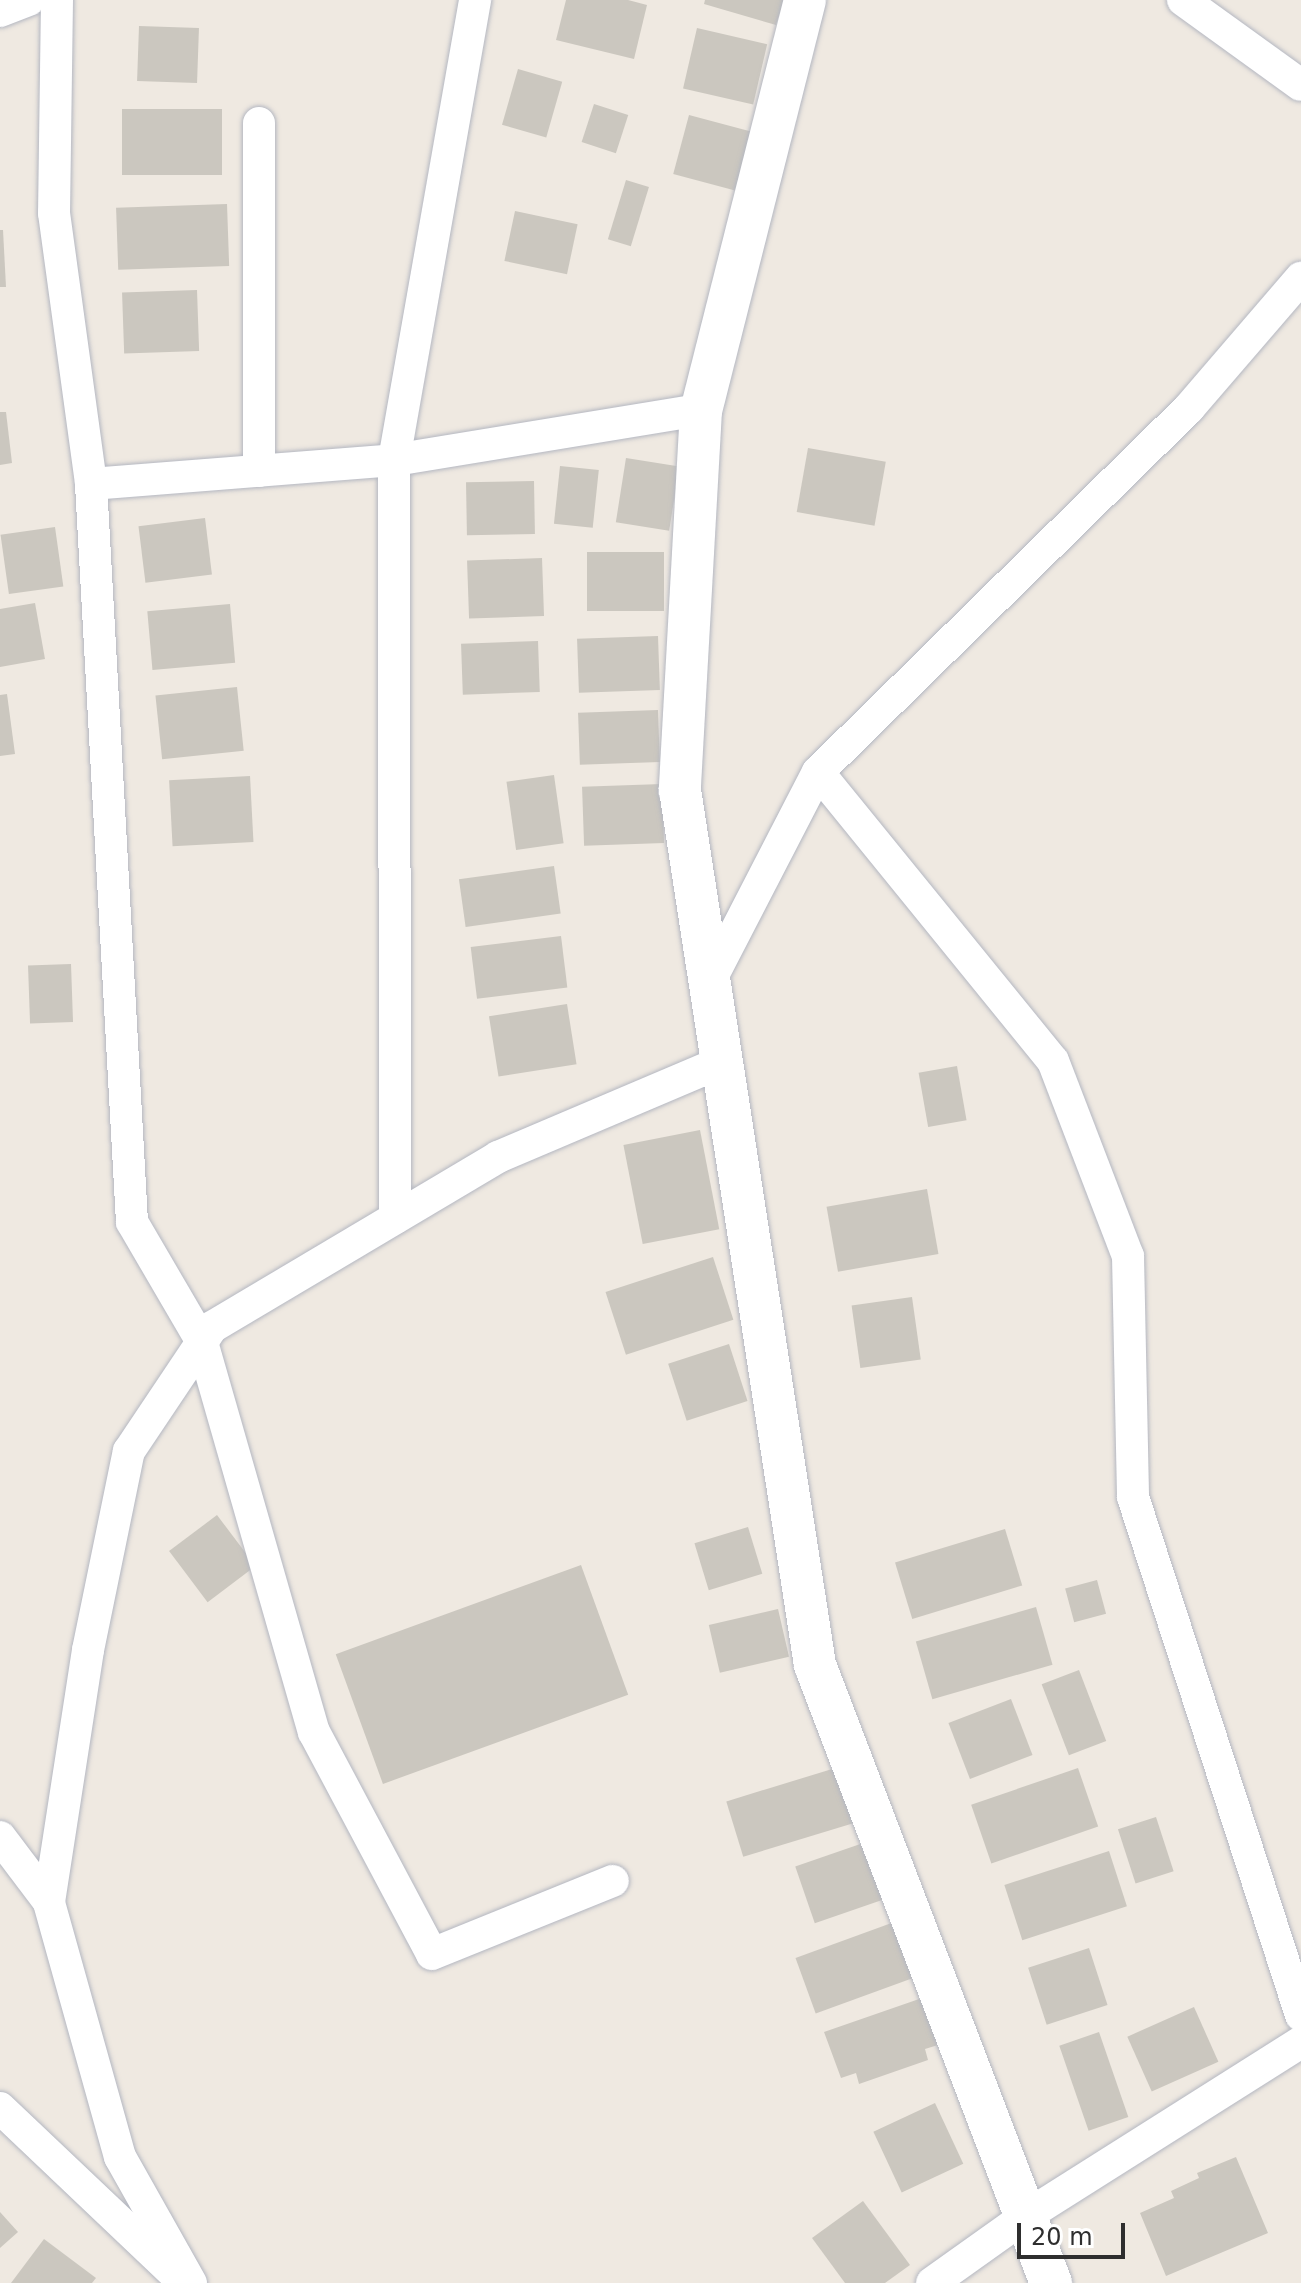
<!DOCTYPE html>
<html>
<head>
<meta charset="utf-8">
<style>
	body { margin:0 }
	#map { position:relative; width:1301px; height:2283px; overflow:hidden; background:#efe9e1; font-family:"DejaVu Sans",sans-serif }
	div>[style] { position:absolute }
	.building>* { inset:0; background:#cbc7bf; transform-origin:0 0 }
	.roads { filter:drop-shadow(0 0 2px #b4b7c1) drop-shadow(0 0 2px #b4b7c1) }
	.minor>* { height:32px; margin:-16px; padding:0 16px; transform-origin:16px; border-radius:16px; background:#fff }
	.tertiary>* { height:42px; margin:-21px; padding:0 21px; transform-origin:21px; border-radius:21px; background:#fff }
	span { translate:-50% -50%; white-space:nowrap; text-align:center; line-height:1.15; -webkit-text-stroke:6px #fff; paint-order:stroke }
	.scale { position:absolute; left:1017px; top:2223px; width:108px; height:36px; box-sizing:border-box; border:4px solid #2e2e2e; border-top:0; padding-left:10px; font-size:24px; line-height:28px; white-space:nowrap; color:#2e2e2e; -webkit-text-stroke:6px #fff; paint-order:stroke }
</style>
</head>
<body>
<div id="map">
	<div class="building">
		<div style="clip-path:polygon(566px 0,628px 0,647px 5px,634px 59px,556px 40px)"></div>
		<div style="clip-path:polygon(705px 0,784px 0,776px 25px,704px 4px)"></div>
		<div style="left:139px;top:26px;width:60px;height:55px;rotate:2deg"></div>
		<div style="left:697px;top:28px;width:72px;height:62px;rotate:13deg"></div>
		<div style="left:518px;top:69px;width:46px;height:58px;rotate:16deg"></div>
		<div style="left:594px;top:104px;width:36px;height:40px;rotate:18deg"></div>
		<div style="left:122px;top:109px;width:100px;height:66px"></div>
		<div style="left:689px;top:115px;width:65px;height:61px;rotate:15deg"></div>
		<div style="left:626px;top:180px;width:24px;height:62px;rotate:17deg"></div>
		<div style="left:227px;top:204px;width:62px;height:111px;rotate:88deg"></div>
		<div style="left:515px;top:211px;width:64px;height:51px;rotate:12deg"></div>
		<div style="clip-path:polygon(0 230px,3px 230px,6px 287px,0 287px)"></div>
		<div style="left:197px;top:290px;width:61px;height:75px;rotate:88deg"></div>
		<div style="clip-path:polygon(0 412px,6px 412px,12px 463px,0 465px)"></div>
		<div style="left:808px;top:448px;width:79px;height:65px;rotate:10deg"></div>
		<div style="left:626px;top:458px;width:54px;height:65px;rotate:9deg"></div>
		<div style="left:560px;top:466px;width:39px;height:58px;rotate:6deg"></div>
		<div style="left:534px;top:481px;width:53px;height:68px;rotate:89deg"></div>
		<div style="left:205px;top:518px;width:57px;height:67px;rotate:83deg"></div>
		<div style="left:55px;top:527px;width:60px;height:55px;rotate:82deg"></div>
		<div style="left:587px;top:552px;width:77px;height:59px"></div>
		<div style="left:542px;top:558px;width:58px;height:75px;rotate:88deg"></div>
		<div style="clip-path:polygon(35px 603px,45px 659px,0 667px,0 609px)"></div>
		<div style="left:230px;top:604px;width:59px;height:83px;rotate:85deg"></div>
		<div style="left:658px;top:636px;width:54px;height:81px;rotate:88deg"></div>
		<div style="left:538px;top:641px;width:51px;height:77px;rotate:88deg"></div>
		<div style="left:237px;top:687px;width:64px;height:82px;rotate:84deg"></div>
		<div style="clip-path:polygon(7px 694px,15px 754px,0 756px,0 695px)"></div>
		<div style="left:658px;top:710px;width:52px;height:80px;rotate:88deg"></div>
		<div style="left:554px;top:775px;width:69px;height:48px;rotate:82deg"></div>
		<div style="left:250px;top:776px;width:66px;height:81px;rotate:87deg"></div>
		<div style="left:662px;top:784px;width:59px;height:80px;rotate:88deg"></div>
		<div style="left:554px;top:866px;width:48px;height:96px;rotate:82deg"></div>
		<div style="left:561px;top:936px;width:52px;height:91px;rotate:83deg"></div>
		<div style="left:71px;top:964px;width:58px;height:43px;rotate:88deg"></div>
		<div style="left:567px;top:1004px;width:61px;height:79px;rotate:81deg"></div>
		<div style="left:957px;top:1066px;width:55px;height:39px;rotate:80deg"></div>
		<div style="left:700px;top:1130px;width:101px;height:78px;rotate:79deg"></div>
		<div style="left:927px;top:1189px;width:66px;height:102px;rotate:80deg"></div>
		<div style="left:713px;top:1257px;width:66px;height:113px;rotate:72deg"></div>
		<div style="left:912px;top:1297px;width:63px;height:61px;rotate:82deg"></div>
		<div style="left:729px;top:1344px;width:60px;height:64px;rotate:72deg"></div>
		<div style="left:217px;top:1515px;width:64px;height:60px;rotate:53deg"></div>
		<div style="left:748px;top:1527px;width:49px;height:56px;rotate:73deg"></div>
		<div style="left:1005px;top:1529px;width:59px;height:115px;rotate:73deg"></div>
		<div style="left:581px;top:1565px;width:138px;height:261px;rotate:70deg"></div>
		<div style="left:1097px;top:1580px;width:35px;height:33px;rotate:75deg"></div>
		<div style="left:1036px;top:1607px;width:60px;height:125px;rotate:74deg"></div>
		<div style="left:778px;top:1609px;width:49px;height:71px;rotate:77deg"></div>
		<div style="left:1079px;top:1670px;width:76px;height:40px;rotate:69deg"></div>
		<div style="left:1011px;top:1699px;width:60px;height:67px;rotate:69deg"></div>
		<div style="left:842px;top:1766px;width:58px;height:121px;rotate:73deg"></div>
		<div style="left:1078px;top:1768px;width:62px;height:113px;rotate:71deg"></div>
		<div style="left:1156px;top:1817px;width:57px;height:40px;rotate:72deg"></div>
		<div style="left:869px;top:1841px;width:60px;height:78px;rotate:71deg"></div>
		<div style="left:1109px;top:1851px;width:58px;height:110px;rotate:72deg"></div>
		<div style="left:897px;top:1921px;width:59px;height:108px;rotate:70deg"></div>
		<div style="left:1089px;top:1948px;width:60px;height:64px;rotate:72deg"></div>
		<div style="clip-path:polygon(922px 1998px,938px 2045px,925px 2049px,928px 2060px,859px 2084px,856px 2073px,841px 2078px,824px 2032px)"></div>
		<div style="left:1194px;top:2007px;width:60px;height:73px;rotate:66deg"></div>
		<div style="left:1099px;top:2032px;width:90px;height:42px;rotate:71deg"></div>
		<div style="left:935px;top:2103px;width:67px;height:68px;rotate:65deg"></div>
		<div style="clip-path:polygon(1236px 2157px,1268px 2233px,1166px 2276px,1140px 2213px,1174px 2198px,1171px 2191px,1199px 2178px,1197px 2173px)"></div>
		<div style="clip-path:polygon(863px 2201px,910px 2265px,885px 2283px,845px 2283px,812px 2238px)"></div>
		<div style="clip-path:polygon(0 2212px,18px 2232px,0 2248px)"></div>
		<div style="clip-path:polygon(44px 2239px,96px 2278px,92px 2283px,11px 2283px)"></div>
	</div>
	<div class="roads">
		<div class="minor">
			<div style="left:57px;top:0;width:213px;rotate:90.8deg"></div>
			<div style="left:54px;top:213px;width:274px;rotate:82.2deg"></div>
			<div style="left:91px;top:484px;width:739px;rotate:86.82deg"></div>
			<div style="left:132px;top:1222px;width:139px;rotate:59.7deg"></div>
			<div style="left:202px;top:1342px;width:406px;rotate:74deg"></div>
			<div style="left:314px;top:1732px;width:251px;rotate:62deg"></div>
			<div style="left:432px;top:1954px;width:195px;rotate:-22deg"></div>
			<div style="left:1183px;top:0;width:145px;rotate:35.8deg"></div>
			<div style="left:0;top:11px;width:31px;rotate:-21deg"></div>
			<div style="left:259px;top:471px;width:348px;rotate:-90deg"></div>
			<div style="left:91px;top:484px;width:304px;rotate:-4.5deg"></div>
			<div style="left:394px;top:460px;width:311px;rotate:-9.3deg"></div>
			<div style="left:818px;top:772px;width:372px;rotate:50.9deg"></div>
			<div style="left:1053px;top:1061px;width:209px;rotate:69deg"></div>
			<div style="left:1128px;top:1256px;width:241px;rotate:88.8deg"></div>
			<div style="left:1133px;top:1497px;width:545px;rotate:72.03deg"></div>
			<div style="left:709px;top:983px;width:237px;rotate:-62.7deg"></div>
			<div style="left:818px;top:772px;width:520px;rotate:-44.45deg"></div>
			<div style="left:1189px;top:408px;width:172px;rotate:-49.3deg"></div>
			<div style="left:395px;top:1218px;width:758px;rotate:-90.08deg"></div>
			<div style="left:394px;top:460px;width:467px;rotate:-80deg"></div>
			<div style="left:0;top:1837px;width:81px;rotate:53deg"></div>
			<div style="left:0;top:2108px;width:241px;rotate:43.5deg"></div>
			<div style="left:191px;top:2283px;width:145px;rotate:-119.4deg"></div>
			<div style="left:120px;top:2157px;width:265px;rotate:-105.6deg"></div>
			<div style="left:49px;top:1902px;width:255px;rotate:-81.2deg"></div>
			<div style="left:88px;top:1650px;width:203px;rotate:-78.4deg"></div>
			<div style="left:129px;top:1451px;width:149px;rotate:-56.2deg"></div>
			<div style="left:212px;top:1327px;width:333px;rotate:-30.7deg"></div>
			<div style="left:498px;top:1157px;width:243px;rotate:-23deg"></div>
			<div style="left:932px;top:2283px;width:115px;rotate:-35.5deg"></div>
			<div style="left:1026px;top:2216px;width:325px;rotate:-32.3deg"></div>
		</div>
		<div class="tertiary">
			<div style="left:805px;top:0;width:423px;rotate:104.2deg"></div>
			<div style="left:701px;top:410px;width:381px;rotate:93.2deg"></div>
			<div style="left:680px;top:790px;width:885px;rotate:81.23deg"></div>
			<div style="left:815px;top:1665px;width:662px;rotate:69.1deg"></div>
		</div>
	</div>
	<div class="scale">20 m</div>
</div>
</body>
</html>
